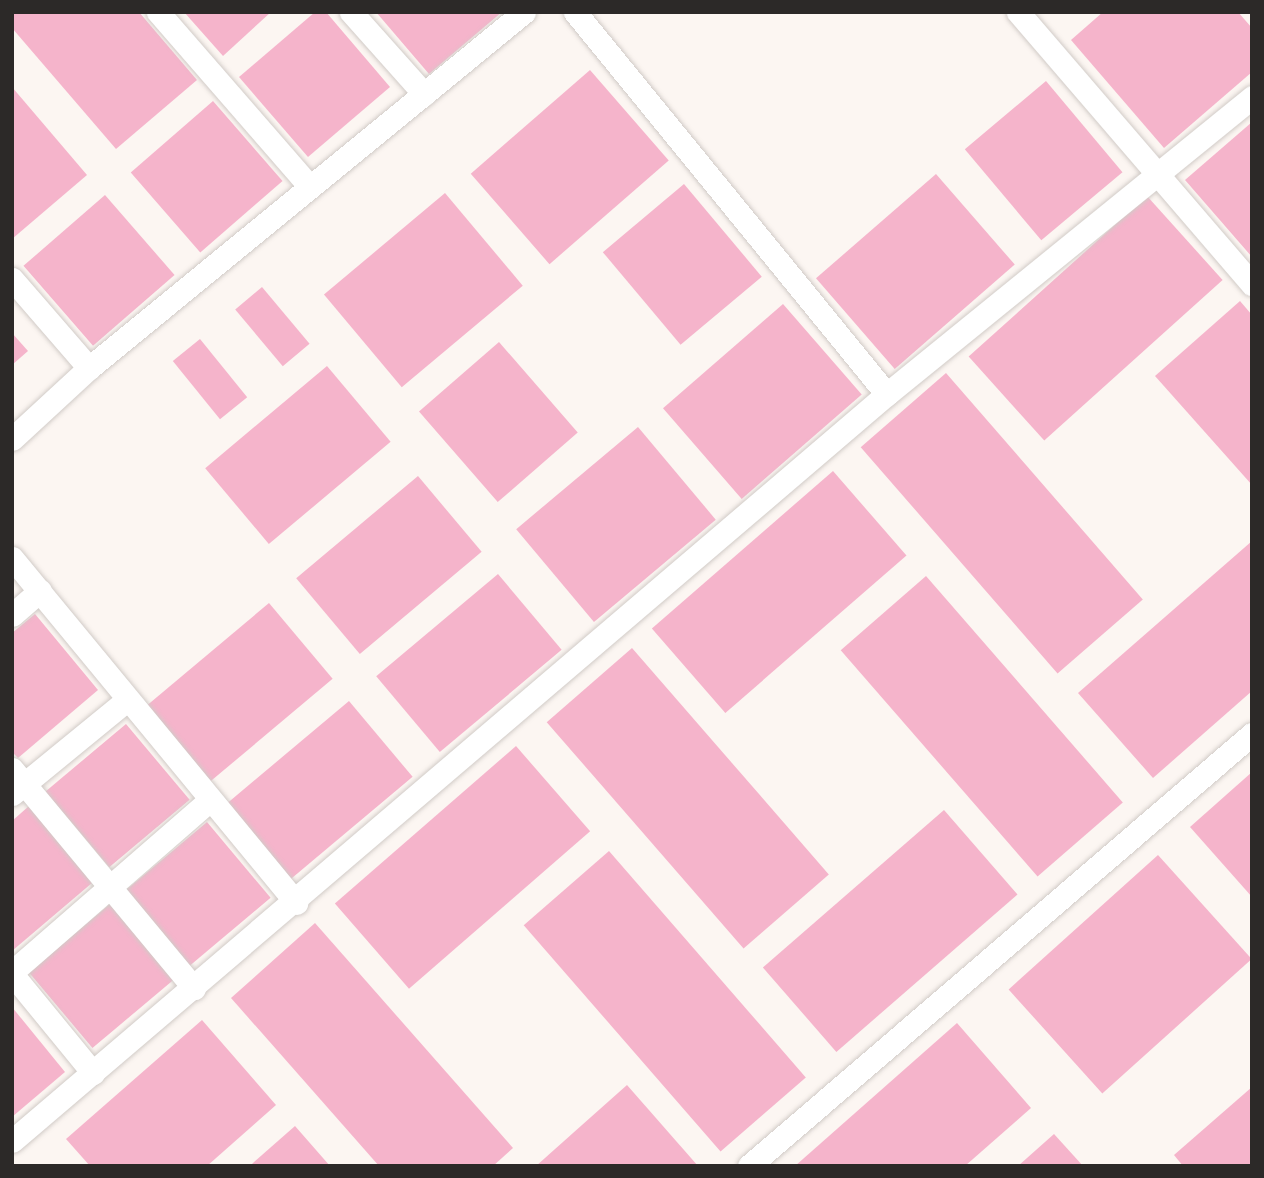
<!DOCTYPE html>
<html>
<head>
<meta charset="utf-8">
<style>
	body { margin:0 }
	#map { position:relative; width:1264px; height:1178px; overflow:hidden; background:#fcf6f2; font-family:Quicksand,sans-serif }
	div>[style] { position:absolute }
	.building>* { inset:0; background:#f5b4cb; transform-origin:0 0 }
	.roads { filter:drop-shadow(0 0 2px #d1cbc7) drop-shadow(0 0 2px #d1cbc7) }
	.street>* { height:23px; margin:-11.5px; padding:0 11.5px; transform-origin:11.5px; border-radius:11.5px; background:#fff }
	span { translate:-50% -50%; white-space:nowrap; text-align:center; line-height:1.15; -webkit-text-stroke:5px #fff; paint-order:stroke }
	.frame { position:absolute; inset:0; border:14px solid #2c2928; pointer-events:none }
</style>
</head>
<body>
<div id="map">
	<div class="building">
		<div style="clip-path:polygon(12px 12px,139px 12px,197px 80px,116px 149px,12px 28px)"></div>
		<div style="clip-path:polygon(184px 12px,271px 12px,223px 56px)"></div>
		<div style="clip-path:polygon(315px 12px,326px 12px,390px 87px,308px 157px,239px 77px)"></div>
		<div style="clip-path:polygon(376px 12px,502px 12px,429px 74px)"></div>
		<div style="clip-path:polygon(1103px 12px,1238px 12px,1252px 28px,1252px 72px,1164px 148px,1071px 40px)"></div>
		<div style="left:590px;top:70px;width:120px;height:158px;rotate:49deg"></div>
		<div style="left:1046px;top:81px;width:119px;height:106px;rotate:50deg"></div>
		<div style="clip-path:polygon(12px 87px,87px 175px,12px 239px)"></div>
		<div style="left:213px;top:101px;width:106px;height:109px;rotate:49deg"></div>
		<div style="clip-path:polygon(1252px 122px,1252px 257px,1185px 180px)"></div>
		<div style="left:936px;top:174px;width:120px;height:159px;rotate:49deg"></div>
		<div style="left:684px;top:184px;width:121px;height:106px;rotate:50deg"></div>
		<div style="left:445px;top:193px;width:121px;height:158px;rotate:50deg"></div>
		<div style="left:105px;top:195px;width:106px;height:108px;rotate:49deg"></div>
		<div style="left:1147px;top:196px;width:113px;height:240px;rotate:48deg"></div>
		<div style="left:262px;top:287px;width:74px;height:35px;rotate:50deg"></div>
		<div style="clip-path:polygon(1240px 301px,1252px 315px,1252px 485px,1155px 376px)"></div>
		<div style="left:783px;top:304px;width:120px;height:159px;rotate:49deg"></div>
		<div style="clip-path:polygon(12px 333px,28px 351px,12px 365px)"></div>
		<div style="left:200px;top:339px;width:75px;height:35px;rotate:51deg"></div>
		<div style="left:499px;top:342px;width:120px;height:106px;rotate:49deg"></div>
		<div style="left:327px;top:366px;width:99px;height:159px;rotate:50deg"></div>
		<div style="left:946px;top:373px;width:300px;height:113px;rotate:49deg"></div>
		<div style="left:638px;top:427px;width:121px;height:159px;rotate:50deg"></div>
		<div style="left:833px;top:471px;width:112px;height:240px;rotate:49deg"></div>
		<div style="left:418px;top:476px;width:99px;height:159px;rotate:50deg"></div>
		<div style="clip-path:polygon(1252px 541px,1252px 691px,1153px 778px,1078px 693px)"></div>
		<div style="left:498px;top:574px;width:99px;height:159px;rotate:50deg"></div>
		<div style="left:926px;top:576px;width:300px;height:113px;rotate:49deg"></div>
		<div style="left:269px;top:603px;width:99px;height:159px;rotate:50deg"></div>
		<div style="clip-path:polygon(35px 614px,98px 690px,18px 758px,12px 752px,12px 633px)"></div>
		<div style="left:632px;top:648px;width:300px;height:113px;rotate:49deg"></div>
		<div style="left:349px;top:701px;width:99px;height:159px;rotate:50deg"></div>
		<div style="left:126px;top:724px;width:99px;height:105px;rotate:50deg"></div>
		<div style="left:516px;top:746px;width:113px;height:240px;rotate:49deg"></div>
		<div style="clip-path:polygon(1252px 772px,1252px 897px,1190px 827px)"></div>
		<div style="clip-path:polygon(29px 806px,92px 883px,12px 951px,12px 821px)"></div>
		<div style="left:944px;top:810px;width:112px;height:240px;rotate:49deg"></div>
		<div style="left:207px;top:822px;width:99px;height:106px;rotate:50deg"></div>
		<div style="left:609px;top:851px;width:300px;height:113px;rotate:49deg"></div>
		<div style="left:1158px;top:855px;width:140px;height:201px;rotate:48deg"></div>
		<div style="left:110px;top:904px;width:99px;height:106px;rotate:50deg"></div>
		<div style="clip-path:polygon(315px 923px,513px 1148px,493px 1166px,379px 1166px,231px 998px)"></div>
		<div style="clip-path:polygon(12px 1007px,65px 1072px,12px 1117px)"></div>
		<div style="clip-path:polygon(202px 1020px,276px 1105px,207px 1166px,90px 1166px,66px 1139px)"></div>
		<div style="clip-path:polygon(957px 1023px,1031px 1108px,965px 1166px,795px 1166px)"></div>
		<div style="clip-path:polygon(627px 1085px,698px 1166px,536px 1166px,582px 1125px)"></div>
		<div style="clip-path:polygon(1252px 1087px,1252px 1166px,1183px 1166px,1174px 1155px)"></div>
		<div style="clip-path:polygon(295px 1126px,330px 1166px,250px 1166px,253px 1163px)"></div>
		<div style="clip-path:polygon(1054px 1134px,1083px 1166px,1018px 1166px)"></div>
	</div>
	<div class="roads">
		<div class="street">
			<div style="left:158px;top:12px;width:230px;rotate:49deg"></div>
			<div style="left:351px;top:12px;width:110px;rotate:48.3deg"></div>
			<div style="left:575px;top:12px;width:493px;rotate:50.8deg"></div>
			<div style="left:1018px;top:12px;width:359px;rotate:49.3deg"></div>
			<div style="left:12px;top:279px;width:118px;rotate:49.1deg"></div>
			<div style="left:12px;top:439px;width:105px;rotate:-42.7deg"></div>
			<div style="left:89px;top:368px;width:562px;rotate:-39.3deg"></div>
			<div style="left:12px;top:558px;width:447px;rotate:50.5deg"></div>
			<div style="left:12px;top:615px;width:37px;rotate:-41deg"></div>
			<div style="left:12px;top:769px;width:285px;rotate:50.3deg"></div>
			<div style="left:12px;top:794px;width:149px;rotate:-39.3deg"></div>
			<div style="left:12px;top:972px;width:261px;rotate:-41deg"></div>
			<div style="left:12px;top:974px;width:128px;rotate:50.7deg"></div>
			<div style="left:12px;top:1141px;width:1150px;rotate:-40.49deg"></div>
			<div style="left:887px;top:394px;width:471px;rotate:-39.1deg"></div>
			<div style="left:749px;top:1166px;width:663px;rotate:-40.66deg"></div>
		</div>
	</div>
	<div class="frame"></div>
</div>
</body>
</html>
